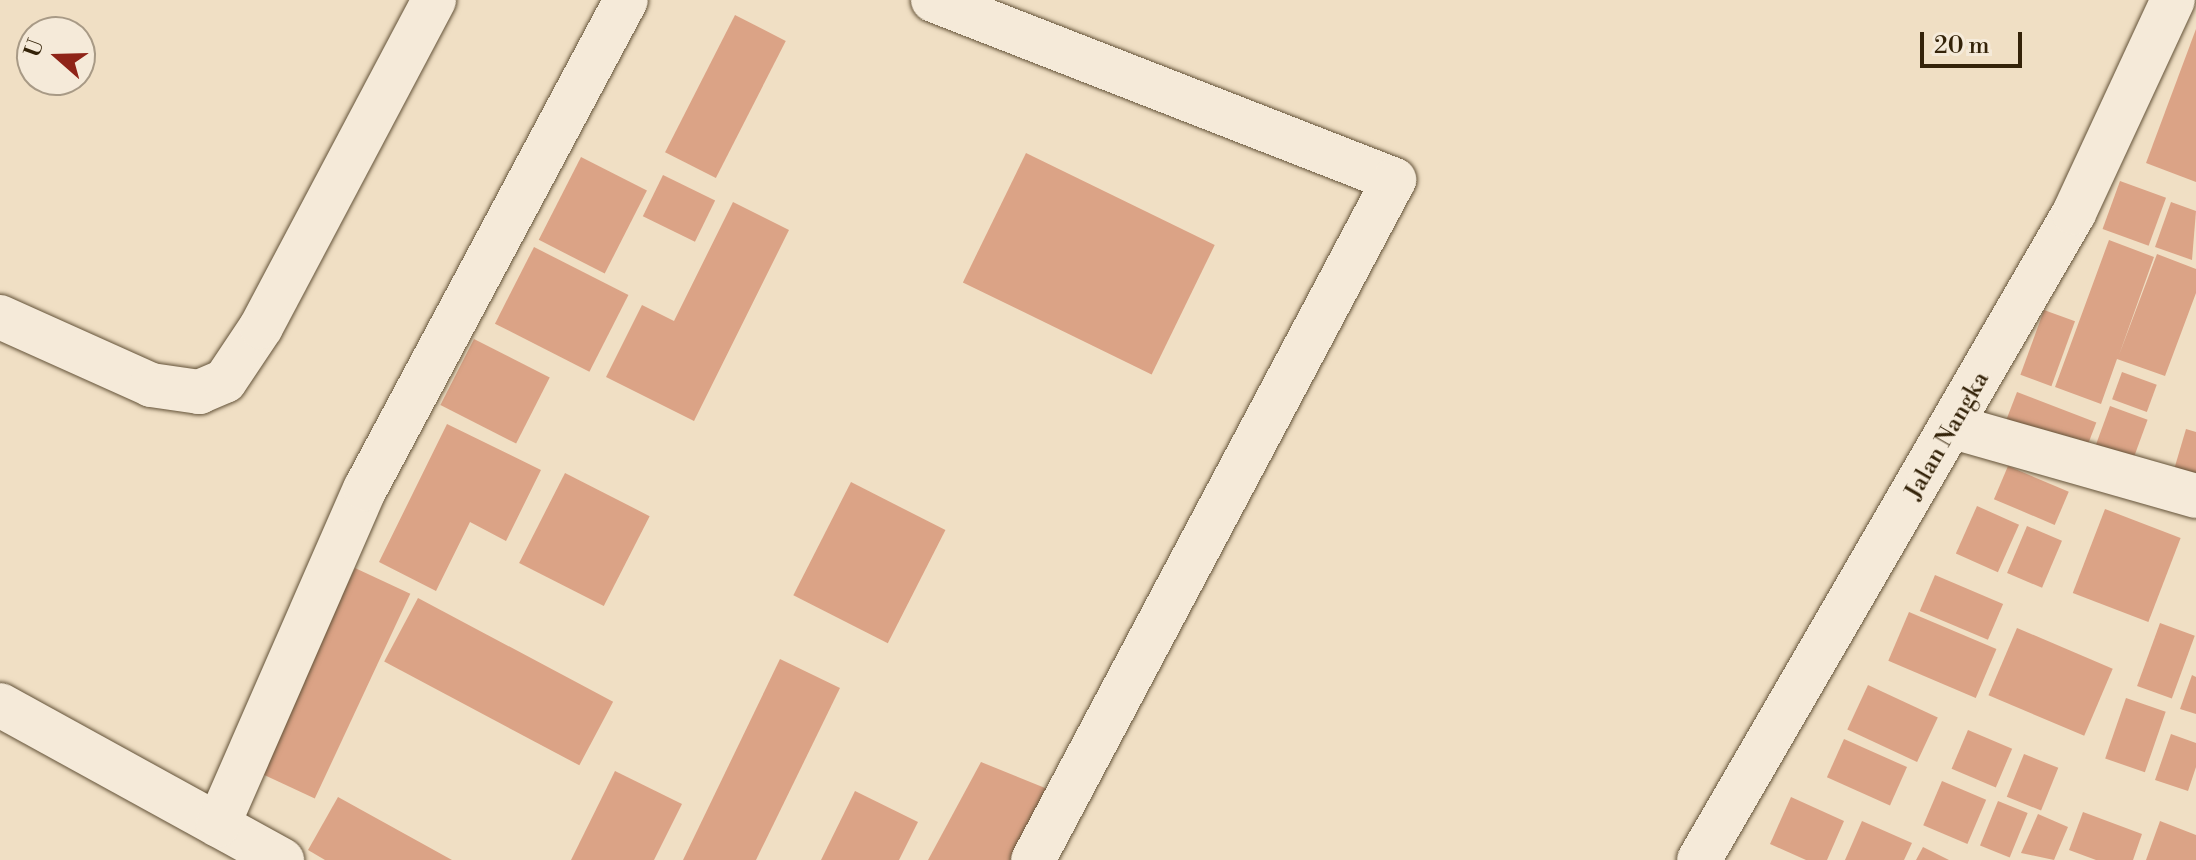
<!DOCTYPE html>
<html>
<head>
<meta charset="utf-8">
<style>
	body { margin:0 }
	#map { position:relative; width:2196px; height:860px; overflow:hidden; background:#f0dfc4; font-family:"Libre Bodoni",serif }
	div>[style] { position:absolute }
	.building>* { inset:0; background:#dba386; transform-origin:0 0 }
	.roads { filter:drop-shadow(0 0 2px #635238) drop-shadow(0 0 2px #635238) }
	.minor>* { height:44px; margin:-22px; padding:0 22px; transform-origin:22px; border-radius:22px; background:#f5ead9 }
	span { translate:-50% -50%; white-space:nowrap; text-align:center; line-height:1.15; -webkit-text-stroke:7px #f5ead9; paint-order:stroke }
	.street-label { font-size:24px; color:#342309 }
	.north { position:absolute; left:16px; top:16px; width:80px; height:80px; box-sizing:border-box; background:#f5ead9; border:2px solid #a89a86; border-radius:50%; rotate:290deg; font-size:22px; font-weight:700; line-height:32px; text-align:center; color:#342309 }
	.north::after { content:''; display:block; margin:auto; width:28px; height:36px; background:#8f2418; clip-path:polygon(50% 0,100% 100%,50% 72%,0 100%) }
	.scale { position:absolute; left:1920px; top:32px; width:102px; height:36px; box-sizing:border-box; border:4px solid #342309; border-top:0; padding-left:10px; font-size:24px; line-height:28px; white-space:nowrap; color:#342309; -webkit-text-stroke:6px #f5ead9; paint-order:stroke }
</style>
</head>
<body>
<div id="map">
	<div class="building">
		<div style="left:735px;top:15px;width:57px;height:154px;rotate:27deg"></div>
		<div style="clip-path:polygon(2196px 29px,2196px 182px,2146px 163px)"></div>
		<div style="left:1026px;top:153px;width:210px;height:144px;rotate:26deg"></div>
		<div style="left:581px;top:157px;width:74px;height:93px;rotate:27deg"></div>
		<div style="left:663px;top:175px;width:58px;height:46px;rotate:26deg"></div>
		<div style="left:2120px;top:181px;width:49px;height:51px;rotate:20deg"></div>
		<div style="clip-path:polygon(733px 202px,789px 230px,694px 421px,606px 377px,642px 305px,674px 321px)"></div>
		<div style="clip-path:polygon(2171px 202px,2196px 211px,2192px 260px,2155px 247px)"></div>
		<div style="clip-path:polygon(2109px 240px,2154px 257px,2119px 355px,2157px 254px,2196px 269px,2196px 293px,2165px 376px,2117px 359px,2101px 404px,2055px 387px)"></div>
		<div style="left:534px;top:247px;width:106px;height:86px;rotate:27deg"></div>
		<div style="left:2044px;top:310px;width:33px;height:69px;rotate:20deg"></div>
		<div style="left:474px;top:339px;width:85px;height:74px;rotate:27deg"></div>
		<div style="left:2122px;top:372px;width:37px;height:29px;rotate:20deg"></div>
		<div style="left:2017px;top:392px;width:85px;height:39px;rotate:21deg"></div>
		<div style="left:2110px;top:406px;width:40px;height:47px;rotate:20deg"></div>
		<div style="clip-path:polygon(447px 424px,541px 470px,506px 541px,470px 522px,436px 591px,379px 562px)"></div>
		<div style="clip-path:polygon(2186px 429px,2196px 432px,2196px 479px,2173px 473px)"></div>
		<div style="left:2008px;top:466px;width:66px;height:36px;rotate:23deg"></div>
		<div style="left:565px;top:473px;width:95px;height:101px;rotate:27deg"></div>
		<div style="left:851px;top:482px;width:106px;height:127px;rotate:27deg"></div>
		<div style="left:1977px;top:506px;width:46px;height:52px;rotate:24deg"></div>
		<div style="left:2105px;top:509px;width:81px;height:90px;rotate:21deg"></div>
		<div style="left:2027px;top:526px;width:38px;height:51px;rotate:23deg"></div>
		<div style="left:355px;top:568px;width:61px;height:226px;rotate:25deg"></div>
		<div style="left:1935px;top:575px;width:74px;height:39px;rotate:23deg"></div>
		<div style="left:418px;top:598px;width:221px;height:72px;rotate:28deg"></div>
		<div style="left:1909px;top:612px;width:95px;height:53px;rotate:23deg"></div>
		<div style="left:2160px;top:623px;width:37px;height:67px;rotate:20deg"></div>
		<div style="left:2017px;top:628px;width:104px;height:73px;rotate:23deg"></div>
		<div style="clip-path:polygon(780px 659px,840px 688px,756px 860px,683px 860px)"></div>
		<div style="clip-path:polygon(2192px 675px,2196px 677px,2196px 714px,2180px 709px)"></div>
		<div style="left:1868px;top:685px;width:77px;height:49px;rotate:25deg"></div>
		<div style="left:2126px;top:698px;width:42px;height:64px;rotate:19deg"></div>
		<div style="left:1968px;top:730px;width:48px;height:42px;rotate:23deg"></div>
		<div style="clip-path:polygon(2171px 734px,2196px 743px,2196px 767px,2188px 791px,2155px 780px)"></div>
		<div style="left:1844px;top:739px;width:69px;height:42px;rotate:24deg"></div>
		<div style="left:2024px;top:754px;width:37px;height:46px;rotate:22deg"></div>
		<div style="clip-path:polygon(981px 762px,1050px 790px,1012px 860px,928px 860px)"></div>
		<div style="clip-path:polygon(615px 771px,682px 804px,654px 860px,571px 860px)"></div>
		<div style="left:1942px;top:781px;width:48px;height:48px;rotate:23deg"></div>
		<div style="clip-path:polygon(855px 791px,918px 822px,899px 860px,821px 860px)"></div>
		<div style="clip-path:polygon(338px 797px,452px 860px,325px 860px,308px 850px)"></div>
		<div style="clip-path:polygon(1791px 797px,1844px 821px,1827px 860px,1806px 860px,1770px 844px)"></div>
		<div style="left:1998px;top:801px;width:32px;height:48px;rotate:22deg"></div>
		<div style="clip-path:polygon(2083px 812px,2142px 834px,2133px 860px,2096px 860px,2069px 850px)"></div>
		<div style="clip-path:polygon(2038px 814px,2068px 827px,2054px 860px,2021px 853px)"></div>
		<div style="clip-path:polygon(1862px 821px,1912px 843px,1904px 860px,1845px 860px)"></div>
		<div style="clip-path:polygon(2160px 821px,2196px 835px,2196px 860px,2146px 860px)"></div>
		<div style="clip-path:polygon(1923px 847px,1949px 860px,1916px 860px)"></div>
	</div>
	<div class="roads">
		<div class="minor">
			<div style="left:933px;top:0;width:495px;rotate:21.3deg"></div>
			<div style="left:1394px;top:180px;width:770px;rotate:117.96deg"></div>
			<div style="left:0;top:317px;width:166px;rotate:24.2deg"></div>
			<div style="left:151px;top:385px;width:49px;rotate:8.3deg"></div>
			<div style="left:199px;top:392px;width:28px;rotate:-23deg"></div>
			<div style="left:225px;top:381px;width:65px;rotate:-56.3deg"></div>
			<div style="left:261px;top:327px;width:370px;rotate:-62.1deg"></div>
			<div style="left:1954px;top:427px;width:252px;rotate:15.9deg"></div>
			<div style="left:0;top:705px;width:322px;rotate:28.8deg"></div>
			<div style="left:218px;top:825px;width:367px;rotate:-66.4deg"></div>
			<div style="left:365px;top:489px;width:554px;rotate:-61.91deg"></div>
			<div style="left:1699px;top:860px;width:748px;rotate:-59.9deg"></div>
			<div style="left:2074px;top:213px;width:235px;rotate:-65.1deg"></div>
		</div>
	</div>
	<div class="street-label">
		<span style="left:1948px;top:436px;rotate:-60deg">Jalan Nangka</span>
	</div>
	<div class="north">U</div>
	<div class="scale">20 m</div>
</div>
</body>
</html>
